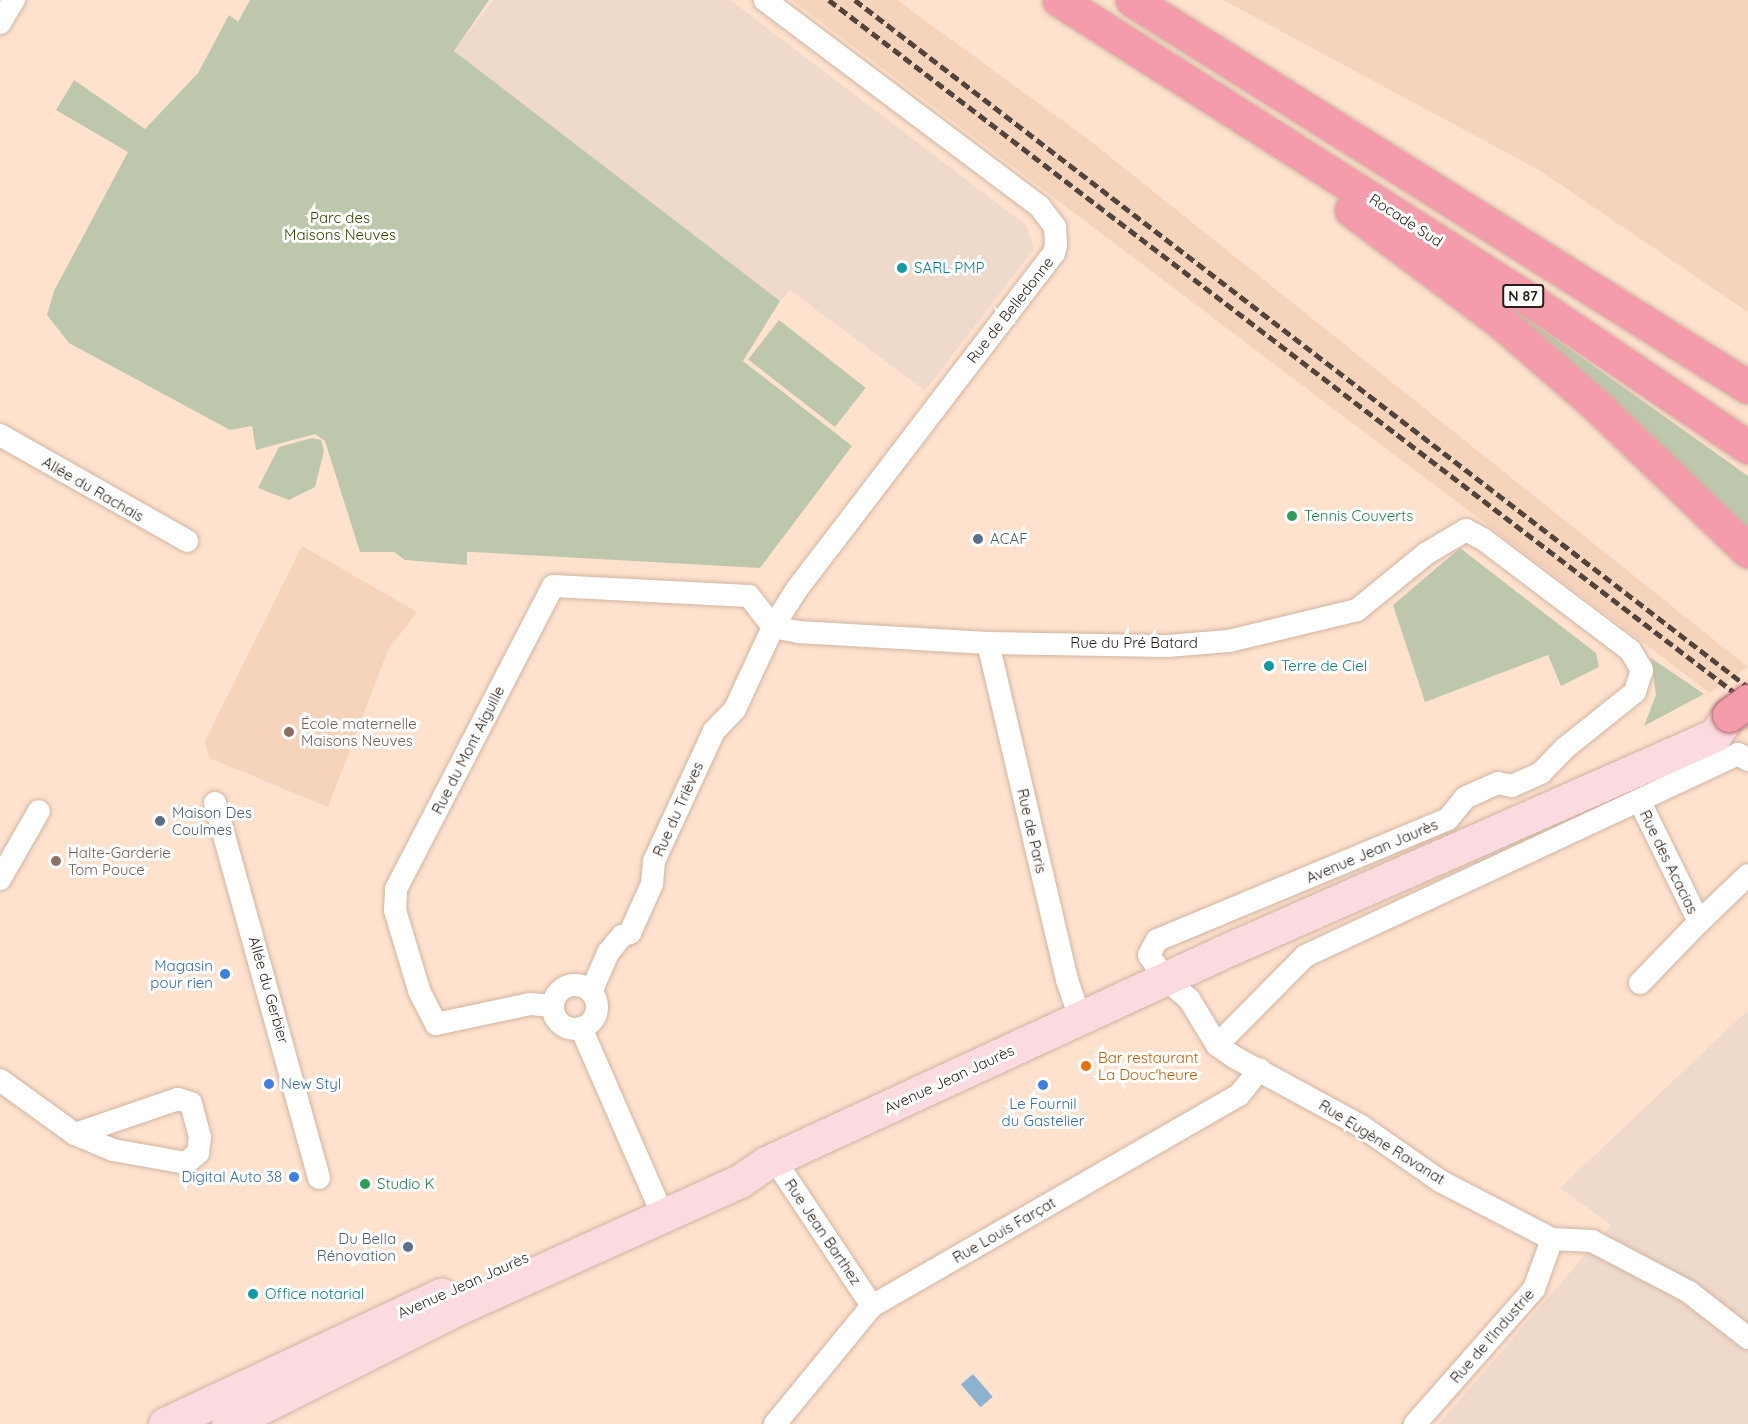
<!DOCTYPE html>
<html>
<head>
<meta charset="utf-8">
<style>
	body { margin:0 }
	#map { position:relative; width:1748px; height:1424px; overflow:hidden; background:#fee2ce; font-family:Quicksand,sans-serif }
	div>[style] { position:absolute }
	.built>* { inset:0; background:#f6d3bb }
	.industrial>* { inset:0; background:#eed9cb }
	.green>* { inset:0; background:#bdc7ac; transform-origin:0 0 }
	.water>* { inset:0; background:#8bb3ce; transform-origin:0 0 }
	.roads { filter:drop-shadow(0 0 2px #d0b5a2) drop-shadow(0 0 2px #d0b5a2) }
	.minor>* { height:22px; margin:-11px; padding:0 11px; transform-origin:11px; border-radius:11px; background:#fff }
	.minor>.ring { margin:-11px; padding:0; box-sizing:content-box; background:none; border:22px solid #fff; border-radius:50% }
	.secondary>* { height:33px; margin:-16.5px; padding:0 16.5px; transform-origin:16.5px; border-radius:16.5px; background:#fbdae0 }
	.trunk>* { height:33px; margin:-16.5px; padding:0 16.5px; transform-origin:16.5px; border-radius:16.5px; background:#f49cac }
	.rail>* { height:4.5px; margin-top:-2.25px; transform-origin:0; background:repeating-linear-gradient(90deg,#52443b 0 9px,transparent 0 13.5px) }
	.bridges { filter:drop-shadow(0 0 2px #ab606b) drop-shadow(0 0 2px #ab606b) }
	.trunk-bridge>* { height:33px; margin:-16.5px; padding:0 16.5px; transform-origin:16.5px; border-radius:16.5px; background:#f49cac }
	.dots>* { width:16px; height:16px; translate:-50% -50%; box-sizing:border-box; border:3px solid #fff; border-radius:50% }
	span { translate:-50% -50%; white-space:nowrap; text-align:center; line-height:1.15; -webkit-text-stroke:6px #fff; paint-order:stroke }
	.shield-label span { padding:2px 4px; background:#fff; border:2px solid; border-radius:4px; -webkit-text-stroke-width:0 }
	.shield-label { font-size:14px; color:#291f18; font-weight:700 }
	.park-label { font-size:15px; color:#364602 }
	.street-label { font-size:15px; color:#291f18 }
	.culture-label { font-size:15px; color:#0d838f }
	.left { translate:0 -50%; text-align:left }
	.leisure-label { font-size:15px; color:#27864d }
	.service-label { font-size:15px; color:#4e5e75 }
	.right { translate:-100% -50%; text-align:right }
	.education-label { font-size:15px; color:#785e54 }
	.shop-label { font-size:15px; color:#366cbe }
	.food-label { font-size:15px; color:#c56008 }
</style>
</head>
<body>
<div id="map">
	<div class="built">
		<div style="clip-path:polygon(792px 0,897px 0,1089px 140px,1748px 667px,1710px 693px)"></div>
		<div style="clip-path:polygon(1223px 0,1748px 0,1748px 312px,1539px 170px)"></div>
		<div style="clip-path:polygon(302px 546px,417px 612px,388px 650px,328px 807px,209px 758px,205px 741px)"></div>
	</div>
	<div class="industrial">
		<div style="clip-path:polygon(493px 0,730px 0,1026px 225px,1034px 249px,925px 391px,790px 290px,780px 301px,454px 51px)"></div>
		<div style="clip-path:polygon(1748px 1010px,1748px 1424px,1439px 1424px,1611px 1225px,1560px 1188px)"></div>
	</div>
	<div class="green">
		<div style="clip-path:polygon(250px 0,489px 0,454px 51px,780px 301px,743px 361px,852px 446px,760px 568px,472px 552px,467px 552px,467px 565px,405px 560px,394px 552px,360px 552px,325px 441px,315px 434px,256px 450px,252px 426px,230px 430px,69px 343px,47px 315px,54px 291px,128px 152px,56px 110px,74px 80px,145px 129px,198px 73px,229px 15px,238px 22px)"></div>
		<div style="clip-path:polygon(1476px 282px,1748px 476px,1748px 534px)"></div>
		<div style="left:779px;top:320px;width:110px;height:50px;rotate:38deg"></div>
		<div style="clip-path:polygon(312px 438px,321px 440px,324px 451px,315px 487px,289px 500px,258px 488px,279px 447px)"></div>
		<div style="clip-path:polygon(1460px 548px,1596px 653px,1599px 667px,1561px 686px,1548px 655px,1425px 702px,1393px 605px)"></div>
		<div style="clip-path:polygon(1651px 658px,1704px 694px,1644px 726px,1656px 695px)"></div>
	</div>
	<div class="water">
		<div style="left:973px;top:1374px;width:30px;height:16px;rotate:49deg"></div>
	</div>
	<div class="roads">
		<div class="minor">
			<div style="left:0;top:23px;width:27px;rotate:-59deg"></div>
			<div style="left:0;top:435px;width:215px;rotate:29.5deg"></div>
			<div style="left:773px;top:627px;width:25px;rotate:11deg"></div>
			<div style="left:798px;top:632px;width:190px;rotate:3.3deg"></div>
			<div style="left:988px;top:643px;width:179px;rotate:1deg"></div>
			<div style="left:1167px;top:646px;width:62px;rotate:-4.6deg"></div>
			<div style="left:1229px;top:641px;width:132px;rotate:-13.6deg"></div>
			<div style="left:1357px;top:610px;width:90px;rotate:-39.2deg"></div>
			<div style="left:1427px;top:553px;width:45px;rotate:-30.5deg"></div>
			<div style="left:1466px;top:530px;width:19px;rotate:28deg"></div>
			<div style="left:1483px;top:539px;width:184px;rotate:37.1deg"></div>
			<div style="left:1630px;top:650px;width:23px;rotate:59deg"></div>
			<div style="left:1642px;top:670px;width:23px;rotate:108deg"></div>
			<div style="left:1635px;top:692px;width:90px;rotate:141.3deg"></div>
			<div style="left:1565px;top:748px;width:35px;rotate:134deg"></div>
			<div style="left:1541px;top:773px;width:32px;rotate:156deg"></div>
			<div style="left:1512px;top:786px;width:14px;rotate:-168deg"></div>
			<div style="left:1498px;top:783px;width:36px;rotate:156deg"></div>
			<div style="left:1465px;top:798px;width:27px;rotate:129deg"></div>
			<div style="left:1448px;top:819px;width:315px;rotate:157.4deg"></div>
			<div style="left:1157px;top:940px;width:17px;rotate:118deg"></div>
			<div style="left:1149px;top:955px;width:29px;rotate:56deg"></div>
			<div style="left:1165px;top:979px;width:31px;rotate:40deg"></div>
			<div style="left:1189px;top:999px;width:54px;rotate:58.7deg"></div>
			<div style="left:1217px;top:1045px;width:21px;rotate:35deg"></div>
			<div style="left:1234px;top:1057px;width:145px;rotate:28.5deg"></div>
			<div style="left:1361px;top:1126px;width:96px;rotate:34.8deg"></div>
			<div style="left:1440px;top:1181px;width:126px;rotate:27.4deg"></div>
			<div style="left:1552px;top:1239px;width:40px;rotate:2.9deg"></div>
			<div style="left:1592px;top:1241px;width:110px;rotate:27.7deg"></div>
			<div style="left:1689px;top:1292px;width:75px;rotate:37.9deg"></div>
			<div style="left:988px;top:643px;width:346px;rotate:76.8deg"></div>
			<div style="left:1067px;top:980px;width:40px;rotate:71.1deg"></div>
			<div style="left:1640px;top:802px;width:134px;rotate:63.8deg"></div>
			<div style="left:1699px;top:922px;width:68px;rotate:-43.8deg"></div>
			<div style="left:215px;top:803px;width:389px;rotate:74.5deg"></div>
			<div style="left:0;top:879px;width:78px;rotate:-60.2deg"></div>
			<div style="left:1640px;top:983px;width:85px;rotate:-46deg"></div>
			<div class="ring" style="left:553px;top:985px;width:22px;height:22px"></div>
			<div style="left:591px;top:992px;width:43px;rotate:-66.4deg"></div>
			<div style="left:608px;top:953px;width:22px;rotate:-51deg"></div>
			<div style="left:622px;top:936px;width:9px;rotate:-21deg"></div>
			<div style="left:630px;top:933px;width:54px;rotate:-65.8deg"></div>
			<div style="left:652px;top:884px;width:23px;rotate:-85deg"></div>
			<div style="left:654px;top:861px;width:143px;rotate:-65.2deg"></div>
			<div style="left:714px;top:731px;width:30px;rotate:-46deg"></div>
			<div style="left:735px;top:709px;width:90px;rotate:-65.1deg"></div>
			<div style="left:773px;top:627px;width:45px;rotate:-57.7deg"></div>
			<div style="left:797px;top:589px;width:423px;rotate:-52.6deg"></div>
			<div style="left:1054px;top:253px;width:8px;rotate:-76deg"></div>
			<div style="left:1056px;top:245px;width:18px;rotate:-93deg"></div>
			<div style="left:1055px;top:227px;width:26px;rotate:-127deg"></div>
			<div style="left:1039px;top:206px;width:343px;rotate:-143.1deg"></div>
			<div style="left:553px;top:1006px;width:23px;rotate:-175deg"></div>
			<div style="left:530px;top:1004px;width:96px;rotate:168deg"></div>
			<div style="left:436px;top:1024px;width:38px;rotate:-117deg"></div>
			<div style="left:419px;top:990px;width:84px;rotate:-106.7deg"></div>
			<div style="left:395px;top:910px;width:21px;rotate:-87deg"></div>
			<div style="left:396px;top:889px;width:341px;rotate:-62.6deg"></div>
			<div style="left:553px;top:586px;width:196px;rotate:2.9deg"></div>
			<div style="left:749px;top:596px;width:39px;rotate:52deg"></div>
			<div style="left:581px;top:1028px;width:205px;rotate:66.4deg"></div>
			<div style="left:1217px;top:1045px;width:125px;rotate:-45.3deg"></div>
			<div style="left:1305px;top:956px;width:478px;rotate:-25deg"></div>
			<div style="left:1738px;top:754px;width:12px;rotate:31deg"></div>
			<div style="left:0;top:1080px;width:92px;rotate:35.8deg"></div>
			<div style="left:75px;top:1134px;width:41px;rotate:22.8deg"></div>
			<div style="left:113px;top:1150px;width:74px;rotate:10.1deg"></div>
			<div style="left:186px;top:1163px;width:16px;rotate:-40deg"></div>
			<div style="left:198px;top:1153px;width:16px;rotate:-83deg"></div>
			<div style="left:200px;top:1137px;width:35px;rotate:-105deg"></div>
			<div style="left:191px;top:1103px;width:14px;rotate:-163deg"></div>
			<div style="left:178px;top:1099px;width:109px;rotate:161.2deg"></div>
			<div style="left:774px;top:1159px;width:177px;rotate:56.3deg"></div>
			<div style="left:775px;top:1424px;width:153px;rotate:-50.6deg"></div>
			<div style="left:872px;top:1306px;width:423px;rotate:-29.9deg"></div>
			<div style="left:1239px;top:1095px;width:33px;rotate:-51deg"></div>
			<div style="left:1415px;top:1424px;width:180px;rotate:-48.6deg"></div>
			<div style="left:1534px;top:1289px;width:53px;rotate:-70.2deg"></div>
		</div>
		<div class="secondary">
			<div style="left:165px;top:1424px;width:305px;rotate:-25.1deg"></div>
			<div style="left:228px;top:1424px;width:263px;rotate:-26.7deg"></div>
			<div style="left:463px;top:1306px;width:304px;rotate:-24.3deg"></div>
			<div style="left:740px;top:1181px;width:32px;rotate:-35deg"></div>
			<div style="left:766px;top:1163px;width:506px;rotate:-24.79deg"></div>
			<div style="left:1225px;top:951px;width:535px;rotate:-23.79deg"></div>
			<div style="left:1715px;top:735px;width:24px;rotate:-55deg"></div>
			<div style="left:1729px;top:715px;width:21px;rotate:-23deg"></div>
		</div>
		<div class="trunk">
			<div style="left:1059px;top:0;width:558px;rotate:32.49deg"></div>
			<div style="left:1530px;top:300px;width:263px;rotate:34deg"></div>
			<div style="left:1132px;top:0;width:727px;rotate:32.14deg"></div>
			<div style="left:1351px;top:210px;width:189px;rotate:36.8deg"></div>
			<div style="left:1502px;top:323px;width:123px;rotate:41.1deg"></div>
			<div style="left:1595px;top:404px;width:212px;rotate:43.9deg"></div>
		</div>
	</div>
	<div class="rail">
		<div style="left:829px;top:0;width:1157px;rotate:37.41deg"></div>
		<div style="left:855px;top:0;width:1127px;rotate:37.57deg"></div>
	</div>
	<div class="bridges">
		<div class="trunk-bridge">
			<div style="left:1729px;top:715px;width:24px;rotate:-36deg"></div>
		</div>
	</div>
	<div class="dots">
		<div style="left:902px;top:268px;background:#0f9aa8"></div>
		<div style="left:1292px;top:516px;background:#2e9e5b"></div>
		<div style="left:978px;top:539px;background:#5c6f8a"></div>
		<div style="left:1269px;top:666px;background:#0f9aa8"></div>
		<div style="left:289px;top:732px;background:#8d6e63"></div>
		<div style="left:160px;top:821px;background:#5c6f8a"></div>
		<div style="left:56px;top:861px;background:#8d6e63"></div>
		<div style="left:225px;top:974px;background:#3f7fe0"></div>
		<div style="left:1086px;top:1066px;background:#e8710a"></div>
		<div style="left:269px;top:1084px;background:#3f7fe0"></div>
		<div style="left:1043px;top:1085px;background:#3f7fe0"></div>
		<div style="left:294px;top:1177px;background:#3f7fe0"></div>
		<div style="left:365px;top:1184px;background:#2e9e5b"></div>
		<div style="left:408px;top:1247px;background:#5c6f8a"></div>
		<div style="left:253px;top:1294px;background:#0f9aa8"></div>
	</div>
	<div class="shield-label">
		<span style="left:1523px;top:296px">N 87</span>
	</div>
	<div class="park-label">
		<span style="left:340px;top:226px">Parc des<br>Maisons Neuves</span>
	</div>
	<div class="street-label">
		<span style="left:1406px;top:220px;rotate:33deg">Rocade Sud</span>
		<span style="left:1010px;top:310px;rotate:-52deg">Rue de Belledonne</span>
		<span style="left:93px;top:489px;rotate:30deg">Allée du Rachais</span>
		<span style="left:1134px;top:643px">Rue du Pré Batard</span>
		<span style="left:468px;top:750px;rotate:-63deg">Rue du Mont Aiguille</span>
		<span style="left:678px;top:809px;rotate:-66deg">Rue du Trièves</span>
		<span style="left:1032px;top:831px;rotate:77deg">Rue de Paris</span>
		<span style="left:1372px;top:851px;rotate:-23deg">Avenue Jean Jaurès</span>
		<span style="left:1669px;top:862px;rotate:64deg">Rue des Acacias</span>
		<span style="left:269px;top:990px;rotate:74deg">Allée du Gerbier</span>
		<span style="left:949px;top:1079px;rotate:-25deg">Avenue Jean Jaurès</span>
		<span style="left:1382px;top:1142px;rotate:32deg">Rue Eugène Ravanat</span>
		<span style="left:1004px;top:1230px;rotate:-30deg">Rue Louis Farçat</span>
		<span style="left:823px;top:1232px;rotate:56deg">Rue Jean Barthez</span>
		<span style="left:463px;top:1285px;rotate:-24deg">Avenue Jean Jaurès</span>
		<span style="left:1492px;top:1336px;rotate:-49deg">Rue de l'Industrie</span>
	</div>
	<div class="culture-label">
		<span class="left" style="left:914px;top:268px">SARL PMP</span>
		<span class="left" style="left:1281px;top:666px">Terre de Ciel</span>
		<span class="left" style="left:265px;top:1294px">Office notarial</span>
	</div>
	<div class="leisure-label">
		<span class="left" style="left:1304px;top:516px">Tennis Couverts</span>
		<span class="left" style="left:377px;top:1184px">Studio K</span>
	</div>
	<div class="service-label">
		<span class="left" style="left:990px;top:539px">ACAF</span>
		<span class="left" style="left:172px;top:821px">Maison Des<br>Coulmes</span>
		<span class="right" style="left:396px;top:1247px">Du Bella<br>Rénovation</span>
	</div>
	<div class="education-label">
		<span class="left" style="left:301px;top:732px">École maternelle<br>Maisons Neuves</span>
		<span class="left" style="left:68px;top:861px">Halte-Garderie<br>Tom Pouce</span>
	</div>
	<div class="shop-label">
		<span class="right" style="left:213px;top:974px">Magasin<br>pour rien</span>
		<span class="left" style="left:281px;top:1084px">New Styl</span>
		<span style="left:1043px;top:1112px">Le Fournil<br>du Gastelier</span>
		<span class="right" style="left:282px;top:1177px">Digital Auto 38</span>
	</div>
	<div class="food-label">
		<span class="left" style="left:1098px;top:1066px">Bar restaurant<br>La Douc'heure</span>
	</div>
</div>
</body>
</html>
